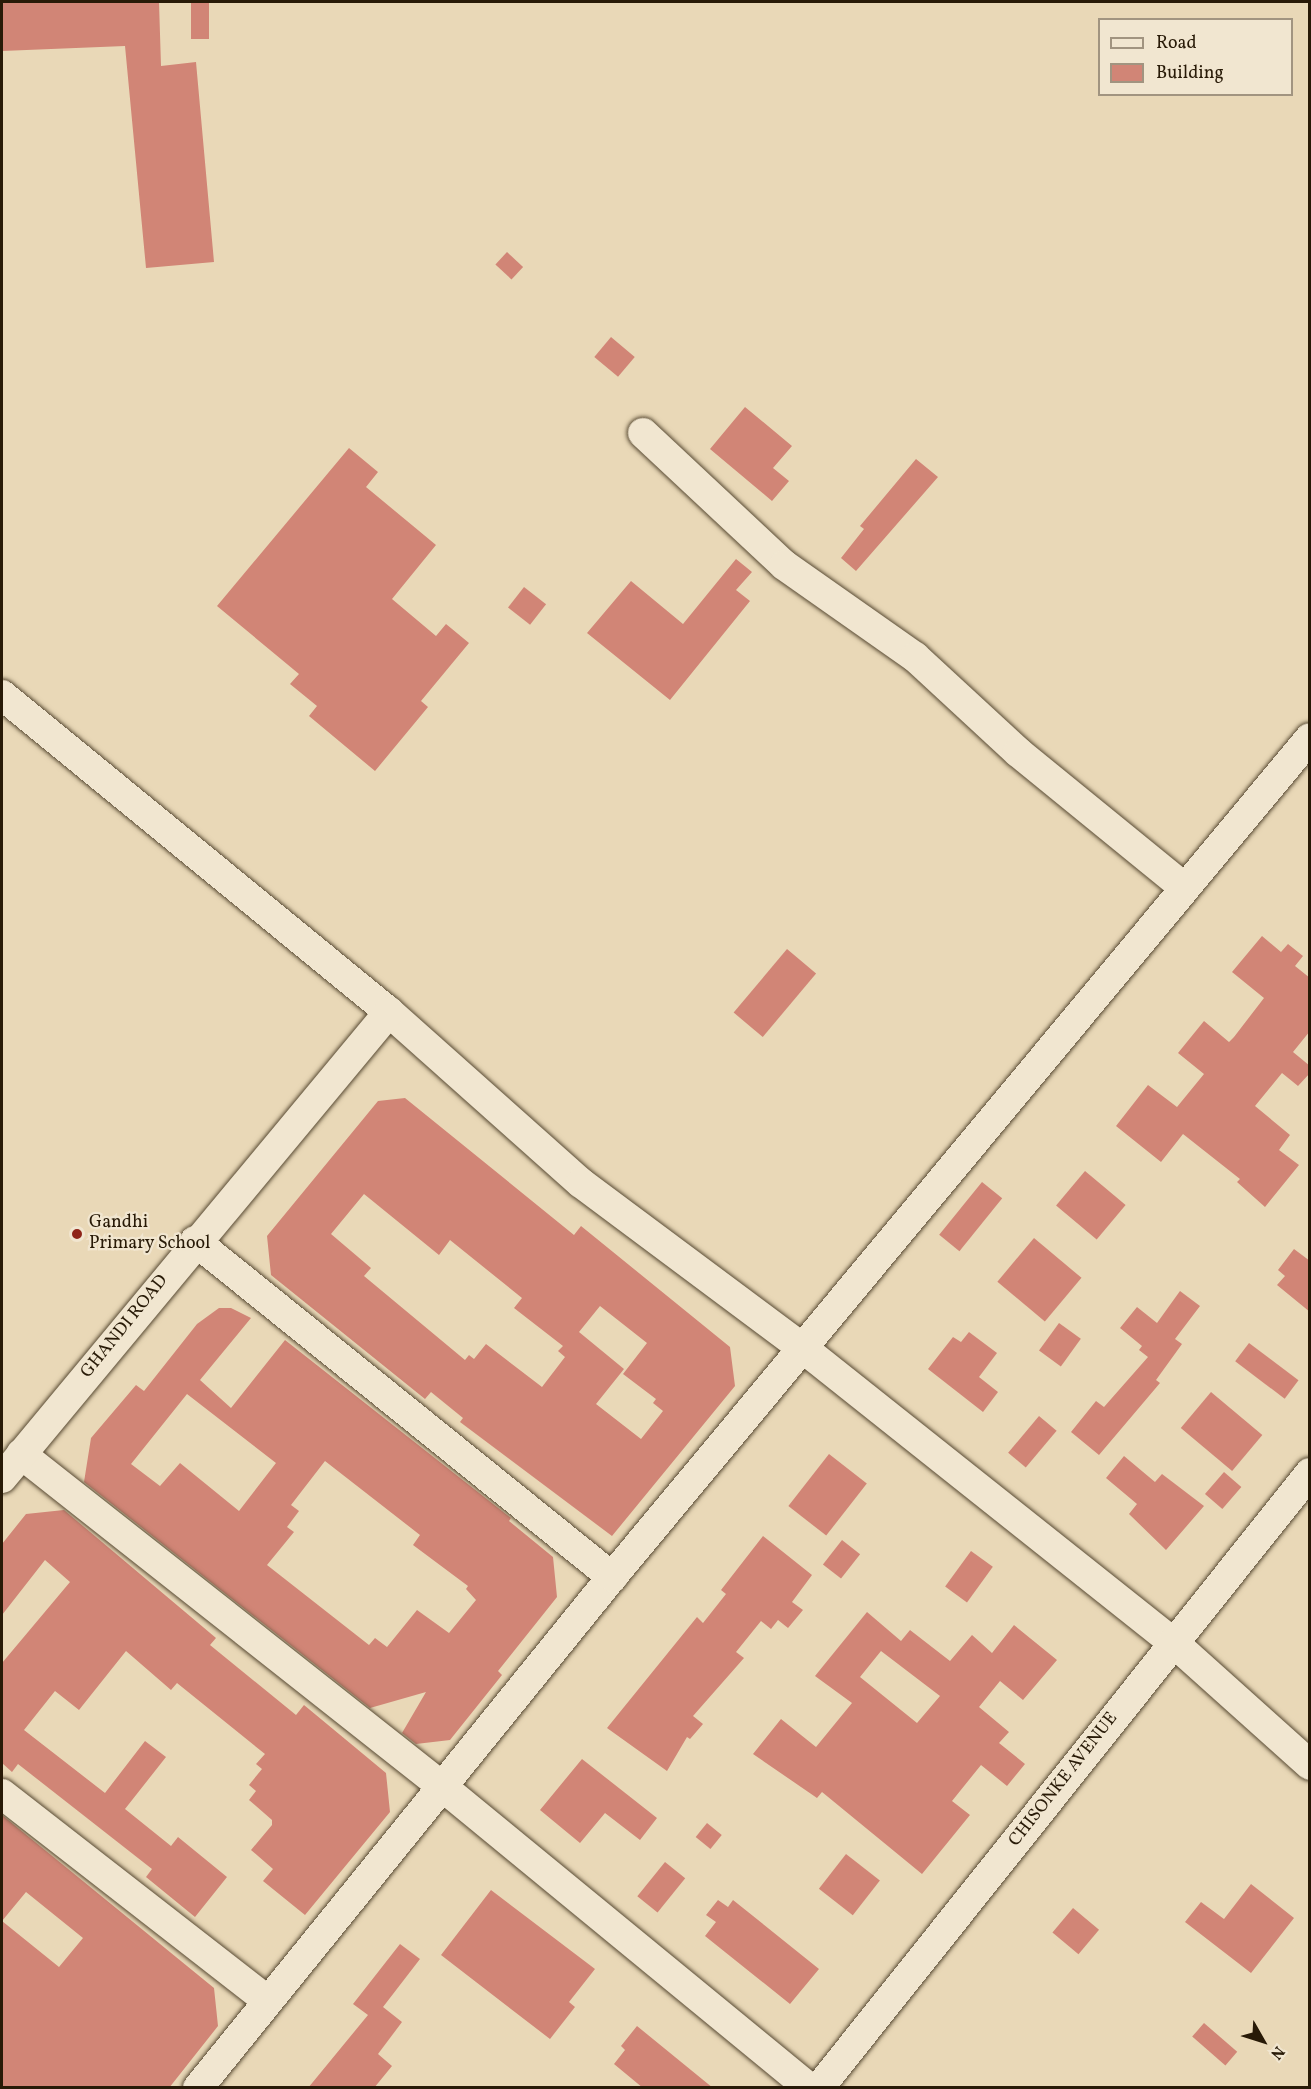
<!DOCTYPE html>
<html>
<head>
<meta charset="utf-8">
<style>
	body { margin:0 }
	#map { position:relative; width:1311px; height:2089px; overflow:hidden; background:#e9d8b7; font-family:Vollkorn,serif }
	div>[style] { position:absolute }
	.building>* { inset:0; background:#d18576; transform-origin:0 0 }
	.roads { filter:drop-shadow(0 0 2px #584a33) drop-shadow(0 0 2px #584a33) }
	.minor>* { height:30px; margin:-15px; padding:0 15px; transform-origin:15px; border-radius:15px; background:#f1e6d0 }
	.dots>* { width:16px; height:16px; translate:-50% -50%; box-sizing:border-box; border:3px solid #f1e6d0; border-radius:50% }
	span { translate:-50% -50%; white-space:nowrap; text-align:center; line-height:1.15; -webkit-text-stroke:4.5px #f1e6d0; paint-order:stroke }
	.poi-label { font-size:18px; color:#281a07 }
	.left { translate:0 -50%; text-align:left }
	.street-label { font-size:18px; color:#281a07 }
	.frame { position:absolute; inset:0; border:3px solid #281a07; pointer-events:none }
	.legend { position:absolute; left:1098px; top:18px; width:195px; height:78px; box-sizing:border-box; background:#f1e6d0; border:2px solid #a19480; margin:0; padding:8px 10px; list-style:none; font-size:18px; color:#281a07 }
	.legend li { display:flex; align-items:center; gap:12px; height:30px }
	.legend b { width:30px; border:2px solid #a19480 }
	.north { position:absolute; left:1233px; top:2011px; width:60px; height:60px; -webkit-text-stroke:4px #f1e6d0; paint-order:stroke; rotate:129deg; font-size:16px; font-weight:700; line-height:24px; text-align:center; color:#281a07 }
	.north::after { content:''; display:block; margin:auto; width:21px; height:27px; background:#281a07; clip-path:polygon(50% 0,100% 100%,50% 72%,0 100%) }
</style>
</head>
<body>
<div id="map">
	<div class="building">
		<div style="clip-path:polygon(2px 2px,159px 2px,161px 66px,196px 62px,214px 262px,146px 268px,125px 46px,2px 51px)"></div>
		<div style="left:191px;top:2px;width:18px;height:37px"></div>
		<div style="left:507px;top:252px;width:22px;height:17px;rotate:43deg"></div>
		<div style="left:611px;top:337px;width:31px;height:26px;rotate:40deg"></div>
		<div style="clip-path:polygon(745px 407px,792px 446px,773px 468px,789px 481px,772px 501px,710px 449px)"></div>
		<div style="clip-path:polygon(349px 448px,378px 472px,366px 487px,436px 545px,392px 599px,436px 636px,446px 624px,469px 643px,421px 701px,428px 707px,375px 771px,309px 716px,317px 706px,290px 684px,299px 674px,217px 606px)"></div>
		<div style="clip-path:polygon(916px 459px,938px 477px,856px 571px,841px 558px,864px 529px,860px 526px)"></div>
		<div style="clip-path:polygon(736px 559px,752px 572px,736px 590px,750px 601px,670px 700px,587px 633px,631px 581px,683px 624px)"></div>
		<div style="left:524px;top:587px;width:28px;height:26px;rotate:38deg"></div>
		<div style="clip-path:polygon(1262px 936px,1281px 952px,1288px 944px,1303px 956px,1295px 966px,1310px 978px,1310px 1031px,1293px 1052px,1310px 1066px,1310px 1073px,1298px 1086px,1282px 1073px,1255px 1106px,1290px 1135px,1279px 1150px,1299px 1165px,1265px 1207px,1237px 1182px,1240px 1179px,1183px 1134px,1161px 1162px,1116px 1126px,1148px 1085px,1177px 1107px,1204px 1074px,1178px 1053px,1204px 1021px,1229px 1042px,1234px 1037px,1264px 998px,1232px 972px)"></div>
		<div style="left:787px;top:949px;width:38px;height:83px;rotate:40deg"></div>
		<div style="clip-path:polygon(evenodd,405px 1098px,574px 1235px,581px 1226px,730px 1347px,735px 1386px,612px 1536px,460px 1422px,463px 1418px,431px 1392px,425px 1399px,271px 1275px,267px 1236px,378px 1101px,405px 1098px,364px 1194px,439px 1255px,450px 1240px,522px 1298px,514px 1308px,563px 1346px,558px 1351px,565px 1357px,542px 1387px,486px 1344px,474px 1359px,469px 1355px,465px 1360px,364px 1276px,371px 1268px,331px 1234px,364px 1194px,405px 1098px,600px 1306px,647px 1343px,623px 1374px,656px 1399px,653px 1403px,663px 1411px,641px 1439px,596px 1404px,624px 1369px,579px 1332px,600px 1306px)"></div>
		<div style="left:1085px;top:1171px;width:53px;height:45px;rotate:40deg"></div>
		<div style="left:982px;top:1182px;width:26px;height:68px;rotate:39deg"></div>
		<div style="left:1034px;top:1238px;width:62px;height:57px;rotate:40deg"></div>
		<div style="clip-path:polygon(1294px 1249px,1310px 1261px,1310px 1312px,1277px 1285px,1285px 1276px,1278px 1270px)"></div>
		<div style="clip-path:polygon(1180px 1291px,1200px 1306px,1175px 1339px,1182px 1344px,1156px 1380px,1160px 1383px,1099px 1455px,1071px 1432px,1096px 1401px,1104px 1407px,1148px 1357px,1139px 1350px,1142px 1346px,1120px 1328px,1137px 1307px,1157px 1323px)"></div>
		<div style="clip-path:polygon(evenodd,219px 1308px,231px 1308px,251px 1318px,200px 1380px,231px 1408px,285px 1340px,511px 1518px,509px 1521px,553px 1557px,557px 1597px,498px 1671px,502px 1675px,450px 1740px,416px 1744px,402px 1733px,426px 1692px,370px 1708px,84px 1482px,91px 1438px,136px 1385px,144px 1391px,197px 1324px,219px 1308px,187px 1394px,276px 1463px,239px 1511px,180px 1463px,160px 1486px,131px 1464px,187px 1394px,219px 1308px,325px 1461px,420px 1535px,413px 1545px,468px 1586px,466px 1589px,476px 1600px,449px 1633px,417px 1610px,387px 1647px,375px 1638px,369px 1645px,267px 1565px,294px 1532px,287px 1527px,299px 1511px,291px 1505px,325px 1461px)"></div>
		<div style="left:1059px;top:1323px;width:27px;height:34px;rotate:36deg"></div>
		<div style="clip-path:polygon(969px 1332px,997px 1353px,979px 1377px,998px 1392px,983px 1412px,928px 1369px,953px 1337px,961px 1342px)"></div>
		<div style="left:1249px;top:1343px;width:62px;height:23px;rotate:37deg"></div>
		<div style="left:1211px;top:1392px;width:67px;height:47px;rotate:40deg"></div>
		<div style="left:1039px;top:1416px;width:23px;height:48px;rotate:40deg"></div>
		<div style="left:829px;top:1454px;width:48px;height:66px;rotate:38deg"></div>
		<div style="clip-path:polygon(1124px 1456px,1155px 1482px,1162px 1474px,1204px 1506px,1166px 1550px,1129px 1514px,1137px 1504px,1106px 1478px)"></div>
		<div style="left:1224px;top:1472px;width:23px;height:29px;rotate:41deg"></div>
		<div style="clip-path:polygon(64px 1510px,216px 1638px,210px 1645px,296px 1715px,304px 1705px,386px 1773px,390px 1812px,305px 1915px,263px 1881px,273px 1869px,251px 1850px,272px 1825px,272px 1820px,249px 1800px,256px 1791px,249px 1785px,262px 1769px,256px 1764px,265px 1754px,177px 1683px,171px 1690px,126px 1651px,79px 1710px,55px 1691px,24px 1730px,105px 1793px,145px 1741px,166px 1757px,125px 1809px,171px 1846px,178px 1837px,227px 1877px,195px 1917px,146px 1877px,152px 1869px,18px 1764px,12px 1772px,2px 1763px,2px 1663px,70px 1582px,45px 1560px,2px 1615px,2px 1544px,26px 1514px)"></div>
		<div style="clip-path:polygon(763px 1536px,812px 1575px,792px 1602px,803px 1610px,788px 1628px,778px 1620px,771px 1629px,761px 1621px,736px 1652px,744px 1658px,693px 1716px,703px 1724px,690px 1739px,687px 1737px,667px 1771px,607px 1728px,697px 1617px,703px 1623px,726px 1594px,721px 1590px)"></div>
		<div style="left:842px;top:1540px;width:23px;height:31px;rotate:38deg"></div>
		<div style="left:971px;top:1551px;width:27px;height:44px;rotate:36deg"></div>
		<div style="clip-path:polygon(evenodd,867px 1612px,901px 1641px,910px 1630px,950px 1661px,972px 1635px,992px 1653px,1014px 1625px,1057px 1660px,1023px 1700px,1000px 1681px,979px 1707px,1009px 1732px,999px 1743px,1025px 1764px,1007px 1786px,981px 1765px,952px 1801px,970px 1815px,922px 1874px,822px 1792px,817px 1798px,753px 1754px,781px 1719px,816px 1747px,852px 1703px,815px 1676px,867px 1612px,881px 1651px,940px 1696px,917px 1723px,860px 1677px,881px 1651px)"></div>
		<div style="clip-path:polygon(582px 1759px,657px 1818px,640px 1840px,605px 1813px,580px 1843px,540px 1810px)"></div>
		<div style="clip-path:polygon(evenodd,2px 1815px,214px 1988px,218px 2026px,169px 2088px,2px 2088px,2px 1815px,26px 1892px,83px 1938px,59px 1967px,2px 1921px,26px 1892px)"></div>
		<div style="left:707px;top:1823px;width:19px;height:18px;rotate:39deg"></div>
		<div style="left:846px;top:1854px;width:43px;height:44px;rotate:38deg"></div>
		<div style="left:665px;top:1862px;width:26px;height:44px;rotate:39deg"></div>
		<div style="clip-path:polygon(1251px 1884px,1294px 1918px,1251px 1973px,1185px 1922px,1201px 1902px,1224px 1919px)"></div>
		<div style="clip-path:polygon(491px 1890px,595px 1969px,569px 2002px,575px 2007px,550px 2039px,441px 1955px)"></div>
		<div style="clip-path:polygon(718px 1900px,728px 1907px,733px 1900px,819px 1969px,790px 2004px,705px 1936px,716px 1922px,706px 1915px)"></div>
		<div style="left:1073px;top:1908px;width:34px;height:32px;rotate:40deg"></div>
		<div style="clip-path:polygon(400px 1944px,420px 1959px,383px 2007px,402px 2022px,378px 2054px,392px 2066px,374px 2088px,308px 2088px,368px 2015px,353px 2004px)"></div>
		<div style="left:1204px;top:2023px;width:44px;height:18px;rotate:41deg"></div>
		<div style="clip-path:polygon(637px 2026px,713px 2088px,643px 2088px,614px 2064px,625px 2050px,621px 2046px)"></div>
	</div>
	<div class="roads">
		<div class="minor">
			<div style="left:643px;top:433px;width:193px;rotate:43.1deg"></div>
			<div style="left:784px;top:565px;width:160px;rotate:35.1deg"></div>
			<div style="left:915px;top:657px;width:140px;rotate:42.7deg"></div>
			<div style="left:1018px;top:752px;width:215px;rotate:39.2deg"></div>
			<div style="left:2px;top:695px;width:500px;rotate:39.32deg"></div>
			<div style="left:389px;top:1012px;width:257px;rotate:41.7deg"></div>
			<div style="left:581px;top:1183px;width:278px;rotate:36.7deg"></div>
			<div style="left:804px;top:1349px;width:471px;rotate:38.5deg"></div>
			<div style="left:1173px;top:1642px;width:184px;rotate:41.9deg"></div>
			<div style="left:195px;top:1241px;width:536px;rotate:38.86deg"></div>
			<div style="left:21px;top:1454px;width:539px;rotate:38.29deg"></div>
			<div style="left:444px;top:1788px;width:472px;rotate:39.4deg"></div>
			<div style="left:2px;top:1478px;width:606px;rotate:-50.29deg"></div>
			<div style="left:2px;top:1794px;width:336px;rotate:37.9deg"></div>
			<div style="left:198px;top:2088px;width:658px;rotate:-50.99deg"></div>
			<div style="left:612px;top:1577px;width:1091px;rotate:-50.24deg"></div>
			<div style="left:819px;top:2088px;width:787px;rotate:-51.4deg"></div>
		</div>
	</div>
	<div class="dots">
		<div style="left:77px;top:1234px;background:#8f2418"></div>
	</div>
	<div class="poi-label">
		<span class="left" style="left:89px;top:1234px">Gandhi<br>Primary School</span>
	</div>
	<div class="street-label">
		<span style="left:125px;top:1327px;rotate:-51deg">GHANDI ROAD</span>
		<span style="left:1064px;top:1780px;rotate:-52deg">CHISONKE AVENUE</span>
	</div>
	<div class="frame"></div>
	<ul class="legend">
	<li><b style="height:8px;background:#f1e6d0"></b>Road</li>
	<li><b style="height:16px;background:#d18576"></b>Building</li>
	</ul>
	<div class="north">N</div>
</div>
</body>
</html>
